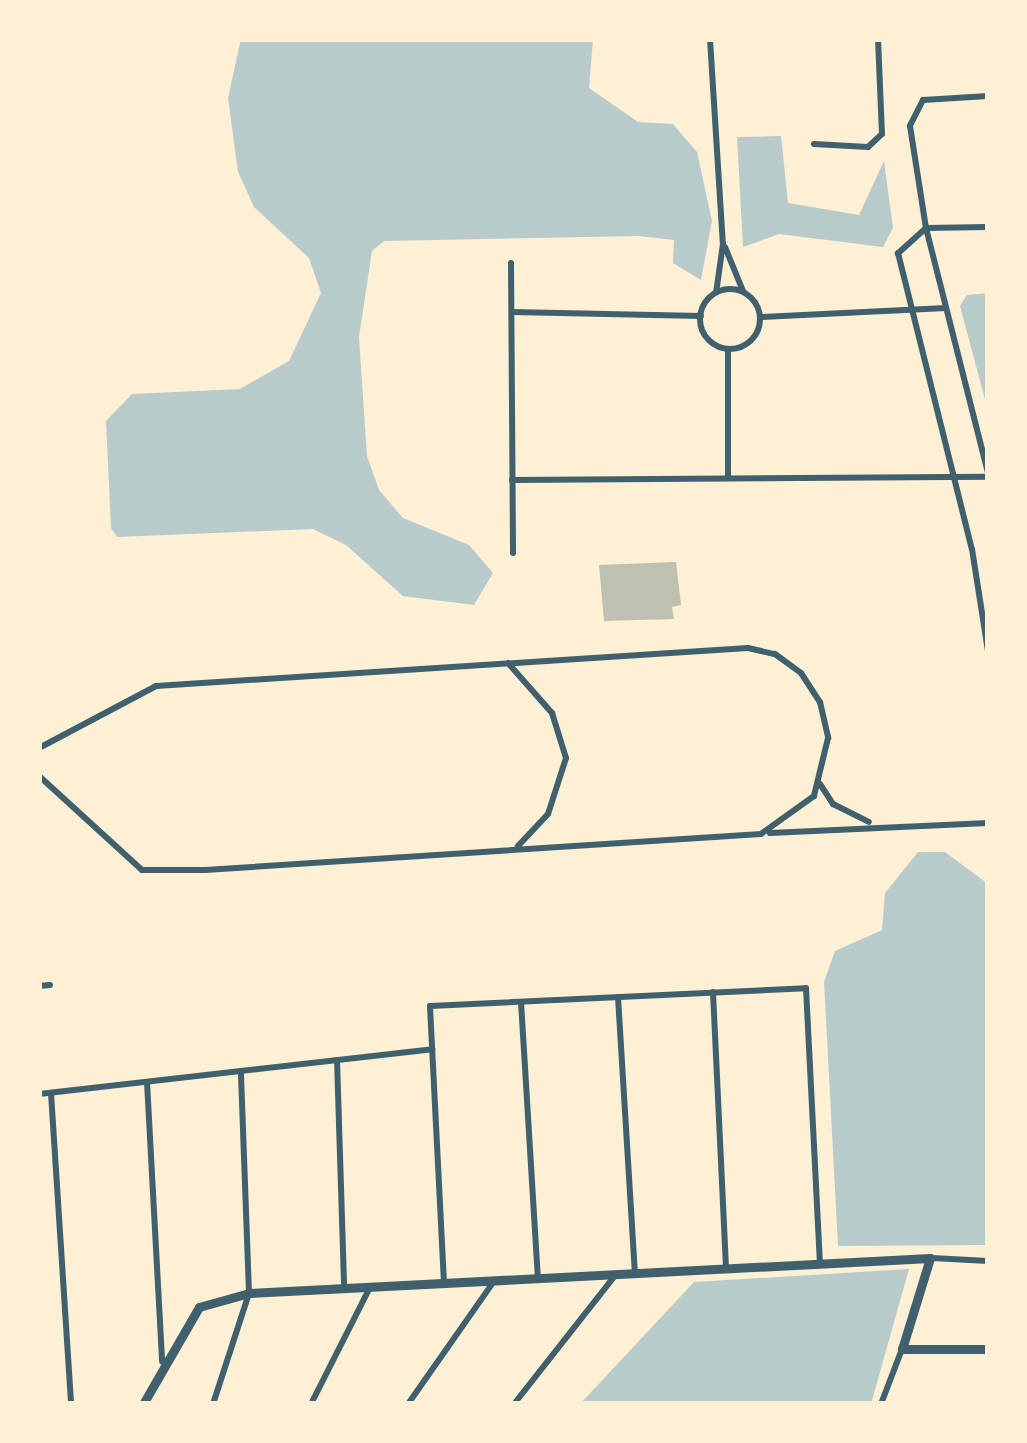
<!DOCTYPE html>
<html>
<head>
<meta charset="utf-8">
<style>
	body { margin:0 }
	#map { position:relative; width:1027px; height:1443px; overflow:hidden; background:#fdf0d5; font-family:"Source Serif 4",serif }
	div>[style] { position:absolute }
	.green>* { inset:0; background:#b9caca }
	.building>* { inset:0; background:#bec0b2 }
	.minor>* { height:6px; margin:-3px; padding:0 3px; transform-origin:3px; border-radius:3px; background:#3f606c }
	.minor>.ring { margin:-3px; padding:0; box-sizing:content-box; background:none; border:6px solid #3f606c; border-radius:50% }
	.tertiary>* { height:9px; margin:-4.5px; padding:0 4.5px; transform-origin:4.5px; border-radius:4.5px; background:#3f606c }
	span { translate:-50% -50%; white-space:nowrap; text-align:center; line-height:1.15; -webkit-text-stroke:12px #fdf0d5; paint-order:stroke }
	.frame { position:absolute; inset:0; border:42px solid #fdf0d5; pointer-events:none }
</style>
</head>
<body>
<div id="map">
	<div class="green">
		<div style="clip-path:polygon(241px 39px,593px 39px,589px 88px,638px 122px,673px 124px,697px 152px,712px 221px,701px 280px,673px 263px,674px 240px,638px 236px,384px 241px,372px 251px,359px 337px,367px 456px,379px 490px,403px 518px,469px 545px,493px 573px,474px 605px,403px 596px,346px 545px,313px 529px,117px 537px,111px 528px,106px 421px,132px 394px,240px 389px,289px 361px,321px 293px,309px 258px,254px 207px,238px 172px,228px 98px)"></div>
		<div style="clip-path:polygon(781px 136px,788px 203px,859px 215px,884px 161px,893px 228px,883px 247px,779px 234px,743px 247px,737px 137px)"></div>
		<div style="clip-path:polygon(988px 293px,988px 411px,960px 306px,967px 295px)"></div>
		<div style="clip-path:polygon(918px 852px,945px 852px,988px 884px,988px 1245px,838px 1246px,824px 982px,835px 951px,882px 930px,885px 893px)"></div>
		<div style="clip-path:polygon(909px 1269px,871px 1404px,580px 1404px,694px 1282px)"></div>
	</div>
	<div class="building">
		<div style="clip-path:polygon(676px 562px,681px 605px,672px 607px,674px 619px,604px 621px,599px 565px)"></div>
	</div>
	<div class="minor">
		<div style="left:710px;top:39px;width:205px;rotate:86.4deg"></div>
		<div style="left:723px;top:244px;width:49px;rotate:98.1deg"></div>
		<div style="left:988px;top:96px;width:65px;rotate:176.5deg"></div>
		<div style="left:923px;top:100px;width:29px;rotate:117deg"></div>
		<div style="left:910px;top:126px;width:103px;rotate:81.1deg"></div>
		<div style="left:926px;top:228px;width:253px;rotate:75.8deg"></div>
		<div style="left:814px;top:144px;width:54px;rotate:3.2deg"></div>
		<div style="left:868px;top:147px;width:19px;rotate:-43deg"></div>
		<div style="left:882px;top:134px;width:95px;rotate:-92.4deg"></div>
		<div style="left:988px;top:227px;width:62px;rotate:179.1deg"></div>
		<div style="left:926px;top:228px;width:38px;rotate:138deg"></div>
		<div style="left:898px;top:253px;width:305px;rotate:76deg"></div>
		<div style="left:972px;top:549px;width:103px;rotate:81.1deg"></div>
		<div style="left:725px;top:247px;width:48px;rotate:67.8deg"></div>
		<div style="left:511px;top:263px;width:290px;rotate:89.6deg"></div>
		<div class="ring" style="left:700px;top:289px;width:54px;height:54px"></div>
		<div style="left:512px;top:312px;width:189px;rotate:1.2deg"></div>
		<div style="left:760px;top:317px;width:186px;rotate:-2.8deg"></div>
		<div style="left:728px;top:349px;width:128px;rotate:90deg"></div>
		<div style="left:512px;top:480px;width:476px;rotate:-0.4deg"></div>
		<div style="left:508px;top:663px;width:67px;rotate:48.7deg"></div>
		<div style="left:552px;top:713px;width:47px;rotate:72.7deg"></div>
		<div style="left:566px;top:758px;width:59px;rotate:107.8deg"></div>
		<div style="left:548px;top:814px;width:44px;rotate:133.2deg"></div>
		<div style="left:39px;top:748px;width:132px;rotate:-27.9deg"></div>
		<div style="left:156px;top:686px;width:593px;rotate:-3.67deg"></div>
		<div style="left:748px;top:648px;width:28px;rotate:13deg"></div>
		<div style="left:775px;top:654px;width:32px;rotate:36deg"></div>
		<div style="left:801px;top:673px;width:35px;rotate:57deg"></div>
		<div style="left:820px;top:702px;width:37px;rotate:77deg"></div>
		<div style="left:828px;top:738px;width:60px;rotate:103.6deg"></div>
		<div style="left:814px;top:796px;width:65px;rotate:144.4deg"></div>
		<div style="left:761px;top:834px;width:557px;rotate:176.3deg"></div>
		<div style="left:205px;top:870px;width:63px;rotate:180deg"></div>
		<div style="left:142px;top:870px;width:139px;rotate:-137.6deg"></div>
		<div style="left:820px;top:784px;width:24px;rotate:57deg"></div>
		<div style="left:833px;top:804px;width:40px;rotate:26.6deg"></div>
		<div style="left:770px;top:833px;width:218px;rotate:-2.6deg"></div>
		<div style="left:39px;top:986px;width:11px;rotate:-5deg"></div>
		<div style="left:713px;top:992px;width:276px;rotate:87.3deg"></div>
		<div style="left:618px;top:997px;width:277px;rotate:86.5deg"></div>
		<div style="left:521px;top:1002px;width:277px;rotate:86.5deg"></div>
		<div style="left:337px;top:1060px;width:228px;rotate:88.2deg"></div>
		<div style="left:147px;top:1082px;width:280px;rotate:86.9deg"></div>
		<div style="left:51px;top:1093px;width:312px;rotate:86.3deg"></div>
		<div style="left:39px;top:1094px;width:396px;rotate:-6.5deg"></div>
		<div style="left:932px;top:1258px;width:56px;rotate:3.1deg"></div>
		<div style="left:444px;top:1283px;width:277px;rotate:-92.9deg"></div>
		<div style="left:430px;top:1006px;width:376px;rotate:-2.7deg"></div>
		<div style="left:806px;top:988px;width:276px;rotate:87.1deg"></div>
		<div style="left:213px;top:1404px;width:117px;rotate:-72deg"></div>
		<div style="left:249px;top:1293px;width:222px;rotate:-92.1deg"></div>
		<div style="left:311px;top:1404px;width:131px;rotate:-63.2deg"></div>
		<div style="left:408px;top:1404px;width:150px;rotate:-55deg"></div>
		<div style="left:514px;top:1404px;width:162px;rotate:-51.8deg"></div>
		<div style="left:881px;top:1404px;width:59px;rotate:-69.1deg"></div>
	</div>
	<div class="tertiary">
		<div style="left:143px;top:1404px;width:112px;rotate:-60deg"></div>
		<div style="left:199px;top:1307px;width:52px;rotate:-15.6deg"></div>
		<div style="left:249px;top:1293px;width:682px;rotate:-2.94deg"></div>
		<div style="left:930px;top:1258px;width:95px;rotate:107.1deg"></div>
		<div style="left:902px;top:1349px;width:86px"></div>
	</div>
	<div class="frame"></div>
</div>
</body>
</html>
